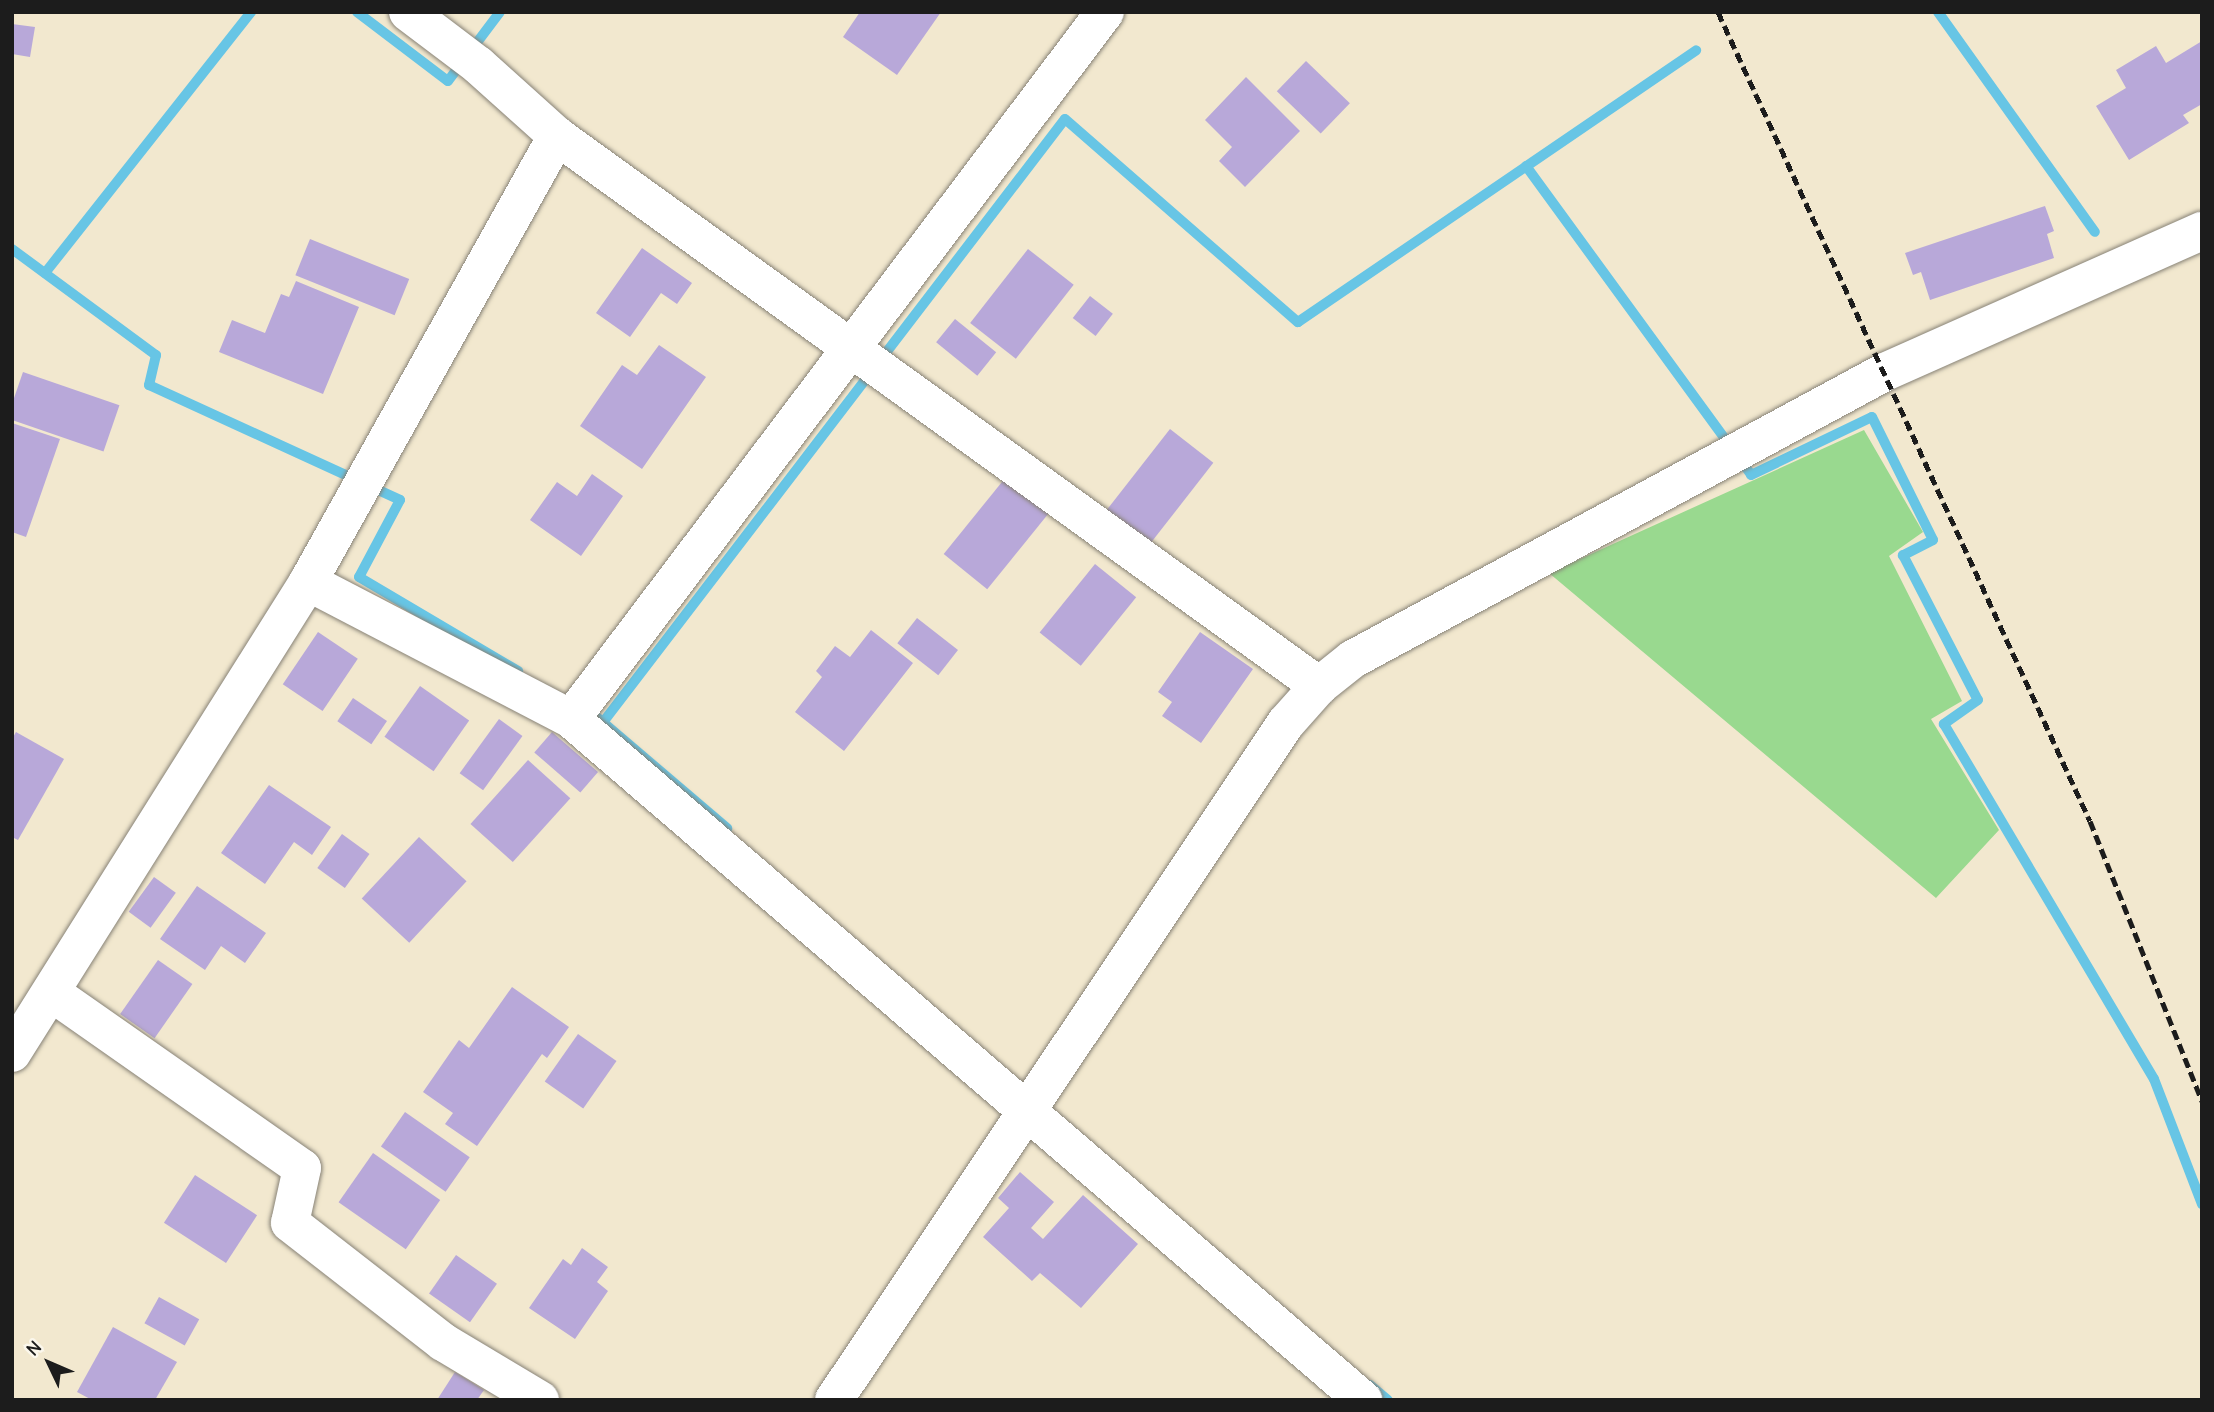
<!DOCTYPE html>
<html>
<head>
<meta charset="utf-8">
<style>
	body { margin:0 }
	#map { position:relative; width:2214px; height:1412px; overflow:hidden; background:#f2e8cf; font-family:"Comic Neue",sans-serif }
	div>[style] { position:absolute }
	.green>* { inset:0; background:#99d98f }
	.stream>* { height:10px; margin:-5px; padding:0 5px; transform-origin:5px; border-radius:5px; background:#67c5e5 }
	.building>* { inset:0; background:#b8a8d9; transform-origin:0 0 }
	.roads { filter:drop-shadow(0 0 2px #878276) drop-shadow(0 0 2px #878276) }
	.minor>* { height:38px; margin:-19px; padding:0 19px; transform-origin:19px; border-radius:19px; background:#fff }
	.rail>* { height:5px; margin-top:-2.5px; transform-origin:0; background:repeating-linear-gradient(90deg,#1c1c1c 0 10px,transparent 0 15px) }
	span { translate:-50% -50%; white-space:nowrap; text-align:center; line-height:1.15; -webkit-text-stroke:6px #fbf7ec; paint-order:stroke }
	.frame { position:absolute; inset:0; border:14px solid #1c1c1c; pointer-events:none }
	.north { position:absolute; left:14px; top:1328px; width:70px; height:70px; -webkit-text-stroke:5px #fbf7ec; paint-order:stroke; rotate:314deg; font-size:19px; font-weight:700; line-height:28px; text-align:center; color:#1c1c1c }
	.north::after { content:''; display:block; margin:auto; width:24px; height:32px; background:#1c1c1c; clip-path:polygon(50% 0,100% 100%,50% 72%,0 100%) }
</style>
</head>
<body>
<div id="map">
	<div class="green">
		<div style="clip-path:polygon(1864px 430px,1923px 532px,1889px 556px,1962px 701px,1931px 719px,1999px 830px,1936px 898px,1549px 573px)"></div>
	</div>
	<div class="stream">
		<div style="left:357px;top:12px;width:114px;rotate:37.2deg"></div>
		<div style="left:448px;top:81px;width:86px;rotate:-53deg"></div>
		<div style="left:1938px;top:12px;width:270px;rotate:54.5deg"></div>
		<div style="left:1526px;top:166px;width:382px;rotate:53.9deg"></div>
		<div style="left:1751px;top:475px;width:134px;rotate:-25.6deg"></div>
		<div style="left:1872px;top:417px;width:137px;rotate:63.6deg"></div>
		<div style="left:1933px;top:540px;width:34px;rotate:153deg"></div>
		<div style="left:1903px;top:555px;width:163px;rotate:62.7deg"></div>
		<div style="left:1978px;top:700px;width:42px;rotate:144.8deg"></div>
		<div style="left:1944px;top:724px;width:412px;rotate:59.4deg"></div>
		<div style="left:2154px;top:1079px;width:134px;rotate:69deg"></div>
		<div style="left:12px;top:249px;width:179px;rotate:36.4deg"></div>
		<div style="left:156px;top:355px;width:31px;rotate:103deg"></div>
		<div style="left:149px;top:385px;width:276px;rotate:24.6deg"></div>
		<div style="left:400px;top:500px;width:87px;rotate:118deg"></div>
		<div style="left:359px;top:577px;width:185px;rotate:30.6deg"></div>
		<div style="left:45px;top:273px;width:333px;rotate:-51.7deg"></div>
		<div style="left:598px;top:718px;width:170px;rotate:40.5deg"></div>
		<div style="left:604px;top:721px;width:758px;rotate:-52.56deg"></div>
		<div style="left:1065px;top:119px;width:309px;rotate:41.1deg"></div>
		<div style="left:1298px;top:322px;width:482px;rotate:-34.3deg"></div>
		<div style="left:1370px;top:1385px;width:23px;rotate:40deg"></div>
	</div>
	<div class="building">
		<div style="clip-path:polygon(860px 12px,941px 12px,897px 75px,843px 37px)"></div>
		<div style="clip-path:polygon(12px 24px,35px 27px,30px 57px,12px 54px)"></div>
		<div style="clip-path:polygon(2202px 41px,2202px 104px,2183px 115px,2189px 123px,2129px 160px,2096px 106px,2126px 88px,2116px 70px,2156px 46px,2166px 63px)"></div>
		<div style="left:1306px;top:61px;width:61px;height:42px;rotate:44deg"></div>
		<div style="clip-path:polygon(1246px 77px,1300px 131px,1245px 187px,1219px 161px,1232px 147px,1205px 120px)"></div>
		<div style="clip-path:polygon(2045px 206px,2054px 231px,2047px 234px,2054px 258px,1930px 300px,1921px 272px,1913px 275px,1905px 253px)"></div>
		<div style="left:310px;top:239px;width:107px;height:39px;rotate:22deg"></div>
		<div style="clip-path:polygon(642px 248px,692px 283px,677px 304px,661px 293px,630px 337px,596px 313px)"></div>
		<div style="left:1028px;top:249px;width:58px;height:94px;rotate:38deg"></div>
		<div style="clip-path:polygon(296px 281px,359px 307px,323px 394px,219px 352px,232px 320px,265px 333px,281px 294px,289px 297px)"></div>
		<div style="left:1090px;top:296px;width:29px;height:28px;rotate:38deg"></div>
		<div style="left:955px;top:319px;width:53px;height:30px;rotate:39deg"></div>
		<div style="clip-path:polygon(659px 345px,706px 377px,642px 469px,580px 426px,622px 365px,637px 375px)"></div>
		<div style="left:23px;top:372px;width:102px;height:49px;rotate:19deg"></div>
		<div style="clip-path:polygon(12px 423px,60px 439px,26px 537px,12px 532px)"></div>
		<div style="left:1170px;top:429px;width:55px;height:103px;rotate:38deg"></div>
		<div style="clip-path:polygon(592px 474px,623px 496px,581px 556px,530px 520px,557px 482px,577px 496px)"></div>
		<div style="left:1006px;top:477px;width:56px;height:99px;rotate:39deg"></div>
		<div style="left:1095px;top:564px;width:53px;height:88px;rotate:39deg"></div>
		<div style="left:917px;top:618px;width:52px;height:32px;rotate:38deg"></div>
		<div style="clip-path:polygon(871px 630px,913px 663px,844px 751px,795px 712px,822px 677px,816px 671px,835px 646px,850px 657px)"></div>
		<div style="left:318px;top:632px;width:48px;height:63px;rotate:34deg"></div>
		<div style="clip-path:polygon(1200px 632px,1253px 669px,1201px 743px,1162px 716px,1172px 702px,1158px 692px)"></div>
		<div style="left:420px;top:686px;width:60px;height:62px;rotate:35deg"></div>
		<div style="left:353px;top:698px;width:41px;height:28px;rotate:34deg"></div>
		<div style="left:499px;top:719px;width:29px;height:67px;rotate:36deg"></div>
		<div style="clip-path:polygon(16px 732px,64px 759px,18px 840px,12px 837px,12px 739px)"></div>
		<div style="left:552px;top:732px;width:61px;height:27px;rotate:41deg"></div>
		<div style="left:528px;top:760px;width:57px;height:86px;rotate:42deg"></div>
		<div style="clip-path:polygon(269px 785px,331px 827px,312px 855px,294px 842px,265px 884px,221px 853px)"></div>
		<div style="left:342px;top:834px;width:34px;height:42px;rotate:36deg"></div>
		<div style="left:419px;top:837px;width:65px;height:84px;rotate:43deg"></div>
		<div style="left:154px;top:877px;width:27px;height:43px;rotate:36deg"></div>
		<div style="clip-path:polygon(197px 886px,266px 933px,245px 963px,221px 946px,205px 970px,160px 939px)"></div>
		<div style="left:158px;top:960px;width:42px;height:66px;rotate:35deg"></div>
		<div style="clip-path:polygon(512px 987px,569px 1027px,547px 1058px,542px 1054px,477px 1146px,445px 1124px,453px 1113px,423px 1092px,459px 1040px,469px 1048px)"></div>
		<div style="left:578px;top:1034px;width:47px;height:58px;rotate:35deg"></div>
		<div style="left:405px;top:1112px;width:79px;height:42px;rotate:35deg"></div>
		<div style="left:373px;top:1153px;width:82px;height:60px;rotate:35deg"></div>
		<div style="clip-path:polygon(1020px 1172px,1054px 1202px,1031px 1228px,1043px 1239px,1083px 1195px,1138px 1244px,1081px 1308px,1040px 1273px,1032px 1281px,983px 1237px,1009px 1208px,998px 1198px)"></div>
		<div style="left:195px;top:1175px;width:74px;height:57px;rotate:33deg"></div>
		<div style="clip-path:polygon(582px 1248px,608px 1267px,597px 1282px,608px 1291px,575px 1339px,529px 1308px,563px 1259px,571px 1265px)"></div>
		<div style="left:456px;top:1255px;width:50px;height:47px;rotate:35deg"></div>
		<div style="left:159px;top:1297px;width:46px;height:30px;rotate:29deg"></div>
		<div style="clip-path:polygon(113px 1327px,177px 1362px,155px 1400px,92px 1400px,77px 1392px)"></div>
		<div style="clip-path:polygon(455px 1372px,484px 1390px,477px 1400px,437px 1400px)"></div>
	</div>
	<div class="roads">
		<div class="minor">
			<div style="left:408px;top:12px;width:88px;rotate:37.1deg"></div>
			<div style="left:478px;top:65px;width:106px;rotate:41.9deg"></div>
			<div style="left:557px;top:136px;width:940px;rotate:35.82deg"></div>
			<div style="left:308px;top:582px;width:297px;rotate:27.5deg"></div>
			<div style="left:571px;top:719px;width:1045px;rotate:40.69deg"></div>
			<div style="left:571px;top:719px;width:886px;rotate:-52.94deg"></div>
			<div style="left:52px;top:993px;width:305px;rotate:35deg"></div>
			<div style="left:302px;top:1168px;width:56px;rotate:102.3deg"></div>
			<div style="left:290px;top:1223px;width:194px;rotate:37.9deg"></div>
			<div style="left:443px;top:1342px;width:113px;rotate:30.9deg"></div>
			<div style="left:12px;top:1053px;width:556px;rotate:-57.85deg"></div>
			<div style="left:308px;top:582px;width:511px;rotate:-60.83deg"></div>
			<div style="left:834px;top:1400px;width:814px;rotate:-56.27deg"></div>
			<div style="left:1286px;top:723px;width:50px;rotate:-48.3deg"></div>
			<div style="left:1319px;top:686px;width:43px;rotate:-38.5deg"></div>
			<div style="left:1353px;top:659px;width:604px;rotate:-28.35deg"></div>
			<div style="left:1885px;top:372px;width:347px;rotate:-24deg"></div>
		</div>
	</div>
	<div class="rail">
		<div style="left:1718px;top:12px;width:890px;rotate:65.31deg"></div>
		<div style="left:2090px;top:821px;width:302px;rotate:68.2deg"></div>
	</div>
	<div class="frame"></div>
	<div class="north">N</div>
</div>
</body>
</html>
